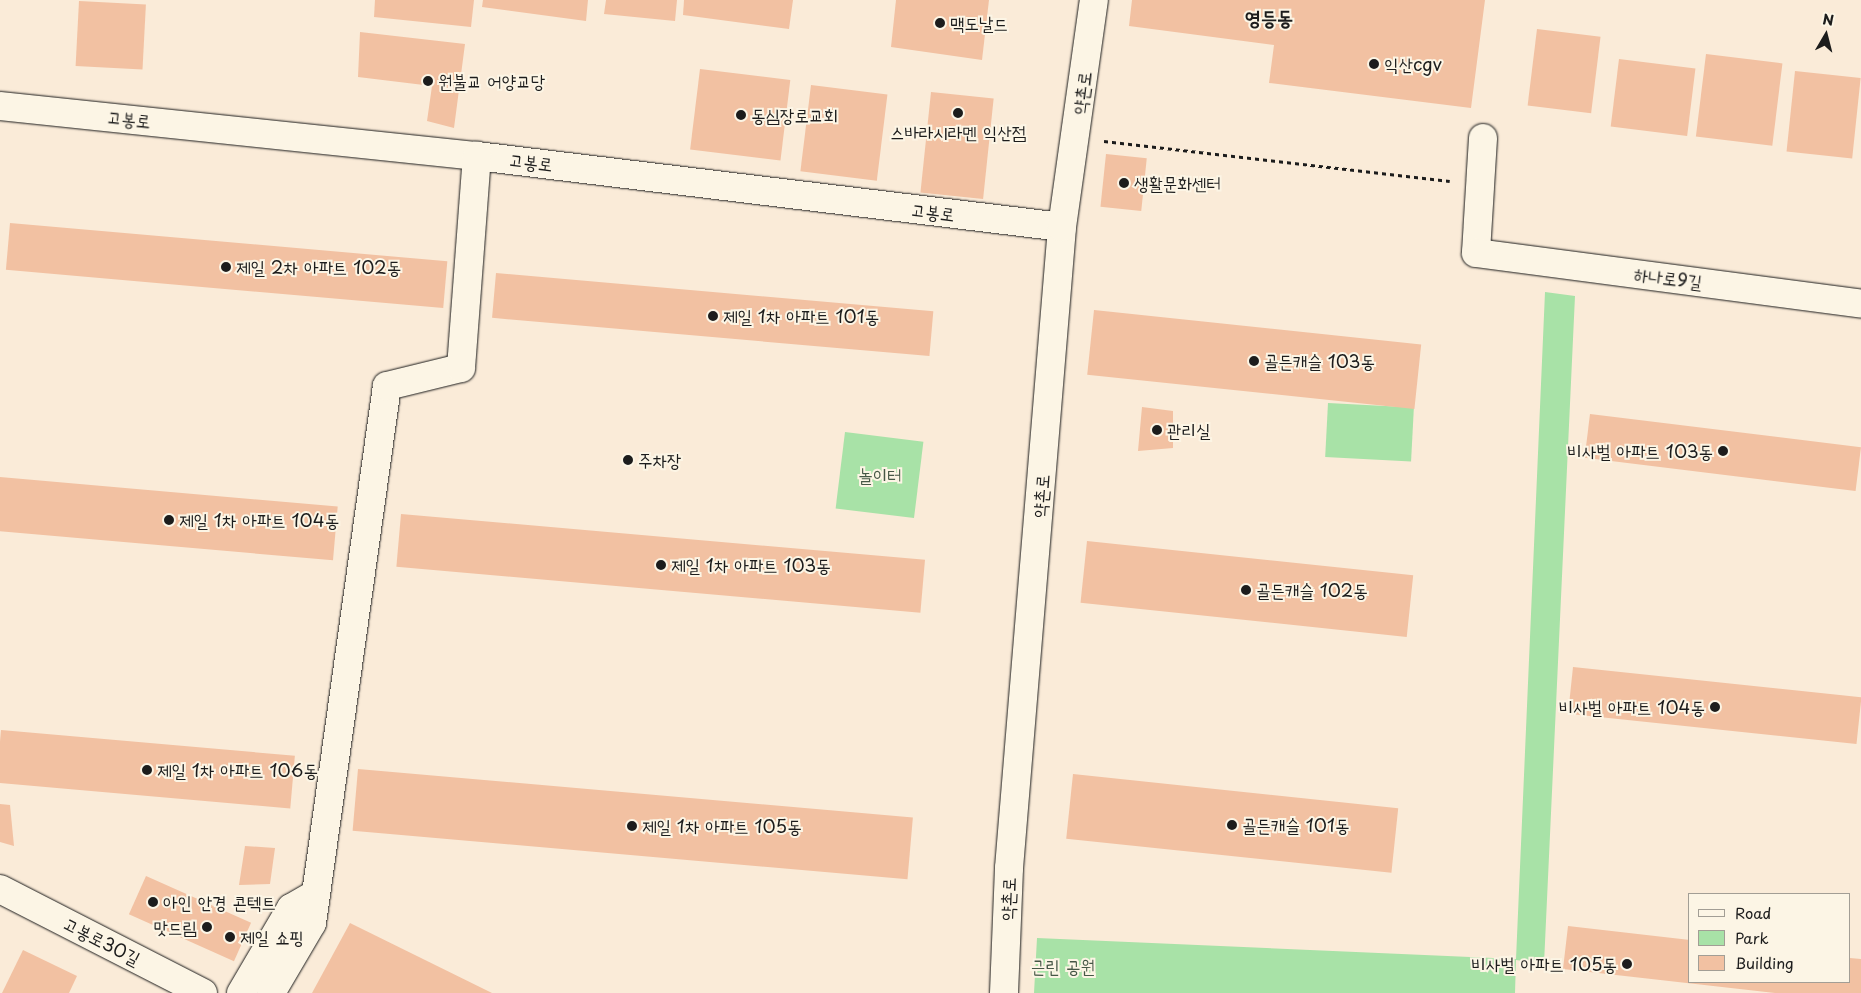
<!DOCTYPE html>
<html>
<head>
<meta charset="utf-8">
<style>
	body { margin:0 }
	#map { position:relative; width:1861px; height:993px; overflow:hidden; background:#faebd8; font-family:"Playpen Sans","Poor Story",sans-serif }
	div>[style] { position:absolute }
	.green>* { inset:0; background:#a8e2a7; transform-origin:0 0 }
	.building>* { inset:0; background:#f2c1a2; transform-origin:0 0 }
	.path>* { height:3px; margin-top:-1.5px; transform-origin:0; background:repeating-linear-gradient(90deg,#1c1c1c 0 4px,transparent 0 8px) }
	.roads { filter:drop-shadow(0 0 1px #1c1c1c) drop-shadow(0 0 1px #1c1c1c) }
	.minor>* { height:28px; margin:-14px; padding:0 14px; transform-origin:14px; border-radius:14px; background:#fcf5e5 }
	.dots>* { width:14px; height:14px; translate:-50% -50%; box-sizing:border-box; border:2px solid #fcf5e5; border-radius:50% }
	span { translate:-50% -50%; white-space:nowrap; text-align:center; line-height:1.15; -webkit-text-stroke:4px #fcf5e5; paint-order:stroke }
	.poi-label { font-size:18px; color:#1c1c1c }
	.left { translate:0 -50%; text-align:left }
	.right { translate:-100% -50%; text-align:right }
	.street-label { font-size:18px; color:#1c1c1c }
	.park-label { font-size:18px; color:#465746 }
	.quarter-label { font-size:20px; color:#1c1c1c; font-weight:700 }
	.legend { position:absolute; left:1688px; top:893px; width:162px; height:90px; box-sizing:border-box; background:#fcf5e5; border:1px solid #a29e95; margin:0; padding:6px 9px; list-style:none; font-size:15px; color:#1c1c1c }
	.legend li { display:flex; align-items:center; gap:10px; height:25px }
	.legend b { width:25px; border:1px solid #a29e95 }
	.north { position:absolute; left:1801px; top:10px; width:50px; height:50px; -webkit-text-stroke:4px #fcf5e5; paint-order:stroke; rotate:8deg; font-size:14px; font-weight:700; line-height:20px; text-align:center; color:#1c1c1c }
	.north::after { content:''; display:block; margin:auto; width:18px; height:22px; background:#1c1c1c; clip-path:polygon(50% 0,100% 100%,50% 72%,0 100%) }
</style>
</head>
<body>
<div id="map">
	<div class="green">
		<div style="clip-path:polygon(1545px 292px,1575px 296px,1544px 964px,1516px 960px,1515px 993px,1034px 993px,1037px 938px,1516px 959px)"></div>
		<div style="left:1328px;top:403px;width:86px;height:54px;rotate:3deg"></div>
		<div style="left:845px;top:432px;width:79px;height:77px;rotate:7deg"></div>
	</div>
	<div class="building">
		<div style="clip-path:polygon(375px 0,474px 0,471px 27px,374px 17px)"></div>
		<div style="clip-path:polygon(483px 0,588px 0,586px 21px,482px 7px)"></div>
		<div style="clip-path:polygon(606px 0,677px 0,675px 21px,604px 14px)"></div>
		<div style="clip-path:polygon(684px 0,793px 0,789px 29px,683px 15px)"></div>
		<div style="clip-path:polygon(896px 0,989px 0,982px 60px,891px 47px)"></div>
		<div style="clip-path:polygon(1132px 0,1485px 0,1471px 108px,1269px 83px,1274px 45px,1129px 26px)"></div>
		<div style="left:79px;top:1px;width:67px;height:65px;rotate:3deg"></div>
		<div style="left:1537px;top:29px;width:64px;height:77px;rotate:7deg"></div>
		<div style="clip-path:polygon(360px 32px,465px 44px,454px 128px,427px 121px,432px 86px,358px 77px)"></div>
		<div style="left:1706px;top:54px;width:77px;height:83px;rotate:7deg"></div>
		<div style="left:1619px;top:59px;width:77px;height:68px;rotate:7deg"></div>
		<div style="left:700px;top:69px;width:91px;height:81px;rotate:7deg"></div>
		<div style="left:1795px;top:71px;width:66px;height:81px;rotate:6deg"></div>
		<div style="left:811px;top:85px;width:77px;height:87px;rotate:7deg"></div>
		<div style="left:931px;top:92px;width:63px;height:101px;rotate:6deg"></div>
		<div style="left:1106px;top:154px;width:41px;height:53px;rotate:6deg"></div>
		<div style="left:10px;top:223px;width:439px;height:47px;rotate:5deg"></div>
		<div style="left:496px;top:273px;width:439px;height:45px;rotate:5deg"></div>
		<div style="left:1094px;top:310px;width:329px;height:65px;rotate:6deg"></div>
		<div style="clip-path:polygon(1142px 407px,1173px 411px,1173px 448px,1138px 451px)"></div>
		<div style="left:1590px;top:414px;width:273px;height:44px;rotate:7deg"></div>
		<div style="left:0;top:477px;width:339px;height:54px;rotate:5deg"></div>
		<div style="left:401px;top:514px;width:526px;height:53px;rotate:5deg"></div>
		<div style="left:1087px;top:541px;width:328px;height:62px;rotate:6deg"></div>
		<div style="left:1573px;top:667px;width:290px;height:47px;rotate:6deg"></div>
		<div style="left:1px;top:730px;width:295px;height:53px;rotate:5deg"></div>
		<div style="left:358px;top:769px;width:557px;height:62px;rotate:5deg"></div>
		<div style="left:1073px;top:774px;width:327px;height:65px;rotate:6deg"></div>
		<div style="clip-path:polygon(0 804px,10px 805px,14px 846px,0 842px)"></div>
		<div style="clip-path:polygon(245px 846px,275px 848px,270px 884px,239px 885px)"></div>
		<div style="left:146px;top:876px;width:115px;height:42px;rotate:24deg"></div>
		<div style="clip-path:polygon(350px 923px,492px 993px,312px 993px)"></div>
		<div style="clip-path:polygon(1568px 926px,1690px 940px,1690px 982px,1850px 982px,1850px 958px,1861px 959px,1861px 993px,1775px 993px,1563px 969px)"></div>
		<div style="clip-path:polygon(23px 950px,77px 976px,69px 993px,2px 993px)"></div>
	</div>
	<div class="path">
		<div style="left:1104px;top:141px;width:348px;rotate:6.6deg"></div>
	</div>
	<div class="roads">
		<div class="minor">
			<div style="left:0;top:106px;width:480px;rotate:6deg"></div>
			<div style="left:477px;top:156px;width:589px;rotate:6.92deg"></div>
			<div style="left:1483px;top:138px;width:115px;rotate:93.5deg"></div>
			<div style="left:1476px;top:253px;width:388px;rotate:7.5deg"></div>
			<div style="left:0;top:889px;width:228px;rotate:27.1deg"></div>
			<div style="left:241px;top:993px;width:99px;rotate:-59.5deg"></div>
			<div style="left:291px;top:908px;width:28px;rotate:-30deg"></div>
			<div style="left:271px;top:993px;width:81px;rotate:-59.6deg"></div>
			<div style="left:312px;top:923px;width:542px;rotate:-82.05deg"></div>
			<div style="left:387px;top:386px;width:76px;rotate:-13.7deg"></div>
			<div style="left:461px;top:368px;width:213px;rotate:-85.7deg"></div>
			<div style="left:1004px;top:993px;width:125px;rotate:-87.7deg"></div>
			<div style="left:1009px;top:868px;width:643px;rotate:-85.27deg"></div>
			<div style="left:1062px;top:227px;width:229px;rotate:-82deg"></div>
		</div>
	</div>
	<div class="dots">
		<div style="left:940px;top:23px;background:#1c1c1c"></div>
		<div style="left:1374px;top:64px;background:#1c1c1c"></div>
		<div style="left:428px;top:81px;background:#1c1c1c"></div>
		<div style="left:958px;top:113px;background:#1c1c1c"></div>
		<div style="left:741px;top:115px;background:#1c1c1c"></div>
		<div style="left:1124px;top:183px;background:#1c1c1c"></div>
		<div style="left:226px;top:267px;background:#1c1c1c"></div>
		<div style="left:713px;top:316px;background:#1c1c1c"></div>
		<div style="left:1254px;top:361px;background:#1c1c1c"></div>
		<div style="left:1157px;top:430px;background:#1c1c1c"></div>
		<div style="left:1723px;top:451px;background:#1c1c1c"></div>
		<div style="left:628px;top:460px;background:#1c1c1c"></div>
		<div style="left:169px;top:520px;background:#1c1c1c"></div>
		<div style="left:661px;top:565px;background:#1c1c1c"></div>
		<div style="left:1246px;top:590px;background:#1c1c1c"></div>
		<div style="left:1715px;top:707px;background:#1c1c1c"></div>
		<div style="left:147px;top:770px;background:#1c1c1c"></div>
		<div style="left:1232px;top:825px;background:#1c1c1c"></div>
		<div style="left:632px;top:826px;background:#1c1c1c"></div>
		<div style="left:153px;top:902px;background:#1c1c1c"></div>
		<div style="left:207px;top:927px;background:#1c1c1c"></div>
		<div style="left:230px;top:937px;background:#1c1c1c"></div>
		<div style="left:1627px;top:964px;background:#1c1c1c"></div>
	</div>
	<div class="poi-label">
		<span class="left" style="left:950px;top:23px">맥도날드</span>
		<span class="left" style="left:1384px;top:64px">익산cgv</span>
		<span class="left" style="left:438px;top:81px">원불교 어양교당</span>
		<span class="left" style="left:751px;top:115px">동심장로교회</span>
		<span style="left:958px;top:132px">스바라시라멘 익산점</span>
		<span class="left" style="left:1134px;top:183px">생활문화센터</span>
		<span class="left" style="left:236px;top:267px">제일 2차 아파트 102동</span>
		<span class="left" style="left:723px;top:316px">제일 1차 아파트 101동</span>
		<span class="left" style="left:1264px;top:361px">골든캐슬 103동</span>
		<span class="left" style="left:1167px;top:430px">관리실</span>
		<span class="right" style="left:1713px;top:451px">비사벌 아파트 103동</span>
		<span class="left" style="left:638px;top:460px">주차장</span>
		<span class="left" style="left:179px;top:520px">제일 1차 아파트 104동</span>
		<span class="left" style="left:671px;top:565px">제일 1차 아파트 103동</span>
		<span class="left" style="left:1256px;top:590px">골든캐슬 102동</span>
		<span class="right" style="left:1705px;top:707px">비사벌 아파트 104동</span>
		<span class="left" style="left:157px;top:770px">제일 1차 아파트 106동</span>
		<span class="left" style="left:1242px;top:825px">골든캐슬 101동</span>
		<span class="left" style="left:642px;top:826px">제일 1차 아파트 105동</span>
		<span class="left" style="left:163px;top:902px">아인 안경 콘텍트</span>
		<span class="right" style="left:197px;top:927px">맛드림</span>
		<span class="left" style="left:240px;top:937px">제일 쇼핑</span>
		<span class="right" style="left:1617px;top:964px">비사벌 아파트 105동</span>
	</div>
	<div class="street-label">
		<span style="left:1082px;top:93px;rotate:-83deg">약촌로</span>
		<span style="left:129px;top:119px;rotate:6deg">고봉로</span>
		<span style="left:531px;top:162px;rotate:7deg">고봉로</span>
		<span style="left:933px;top:212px;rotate:7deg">고봉로</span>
		<span style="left:1668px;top:278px;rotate:7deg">하나로9길</span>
		<span style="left:1041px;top:496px;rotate:-86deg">약촌로</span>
		<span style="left:1008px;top:899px;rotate:-88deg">약촌로</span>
		<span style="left:102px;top:941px;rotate:27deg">고봉로30길</span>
	</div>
	<div class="park-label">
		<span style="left:880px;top:475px">놀이터</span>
		<span style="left:1063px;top:966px">근린 공원</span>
	</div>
	<div class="quarter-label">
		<span style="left:1269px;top:17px">영등동</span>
	</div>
	<ul class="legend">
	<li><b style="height:6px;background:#fcf5e5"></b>Road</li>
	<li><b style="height:14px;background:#a8e2a7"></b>Park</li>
	<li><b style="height:14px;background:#f2c1a2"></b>Building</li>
	</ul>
	<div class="north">N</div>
</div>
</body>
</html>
